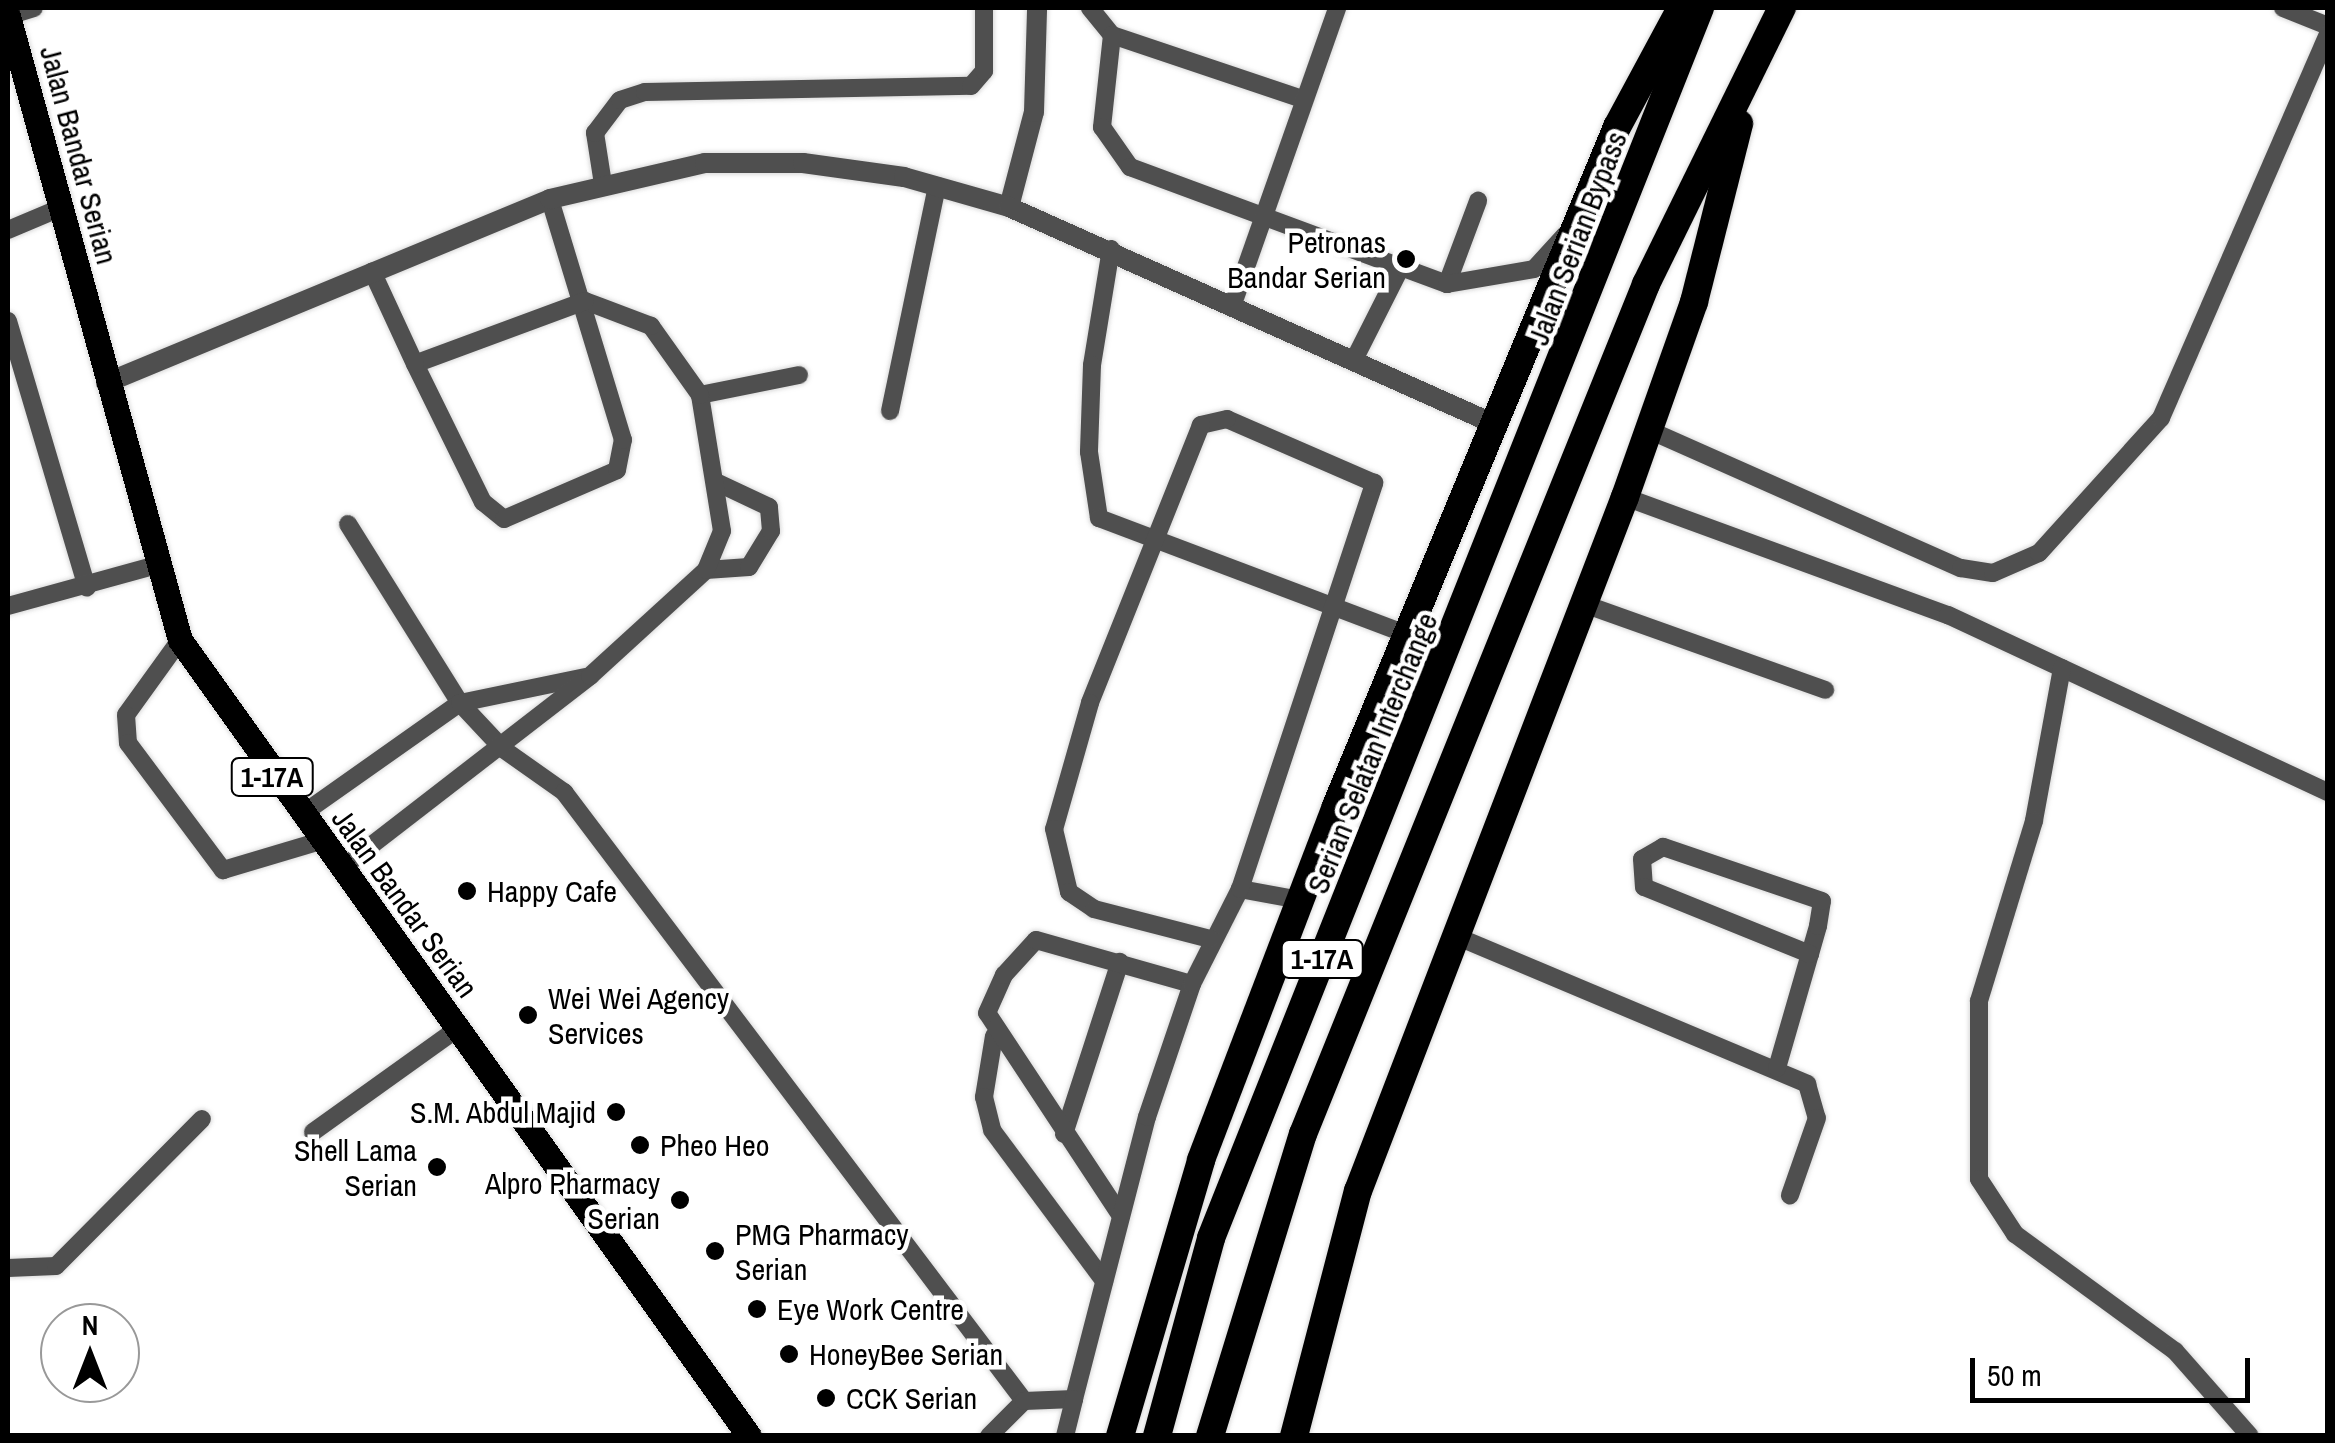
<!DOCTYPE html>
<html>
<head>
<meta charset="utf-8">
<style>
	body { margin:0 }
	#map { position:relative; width:2335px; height:1443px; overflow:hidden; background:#fff; font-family:"Archivo Narrow",sans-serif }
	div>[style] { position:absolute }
	.roads { filter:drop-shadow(0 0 2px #dbdbdb) drop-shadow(0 0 2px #dbdbdb) }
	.service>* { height:18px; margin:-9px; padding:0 9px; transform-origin:9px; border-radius:9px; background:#4f4f4f }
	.minor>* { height:20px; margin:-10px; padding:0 10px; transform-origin:10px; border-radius:10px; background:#4f4f4f }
	.primary>* { height:25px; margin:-12.5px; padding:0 12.5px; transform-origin:12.5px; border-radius:12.5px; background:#000 }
	.trunk>* { height:28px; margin:-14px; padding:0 14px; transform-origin:14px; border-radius:14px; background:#000 }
	.dots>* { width:28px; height:28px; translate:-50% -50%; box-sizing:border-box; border:5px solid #fff; border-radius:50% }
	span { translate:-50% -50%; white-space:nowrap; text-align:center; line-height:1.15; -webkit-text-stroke:9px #fff; paint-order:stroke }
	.shield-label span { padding:2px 8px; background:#fff; border:2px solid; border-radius:8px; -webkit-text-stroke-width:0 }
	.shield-label { font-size:28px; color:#000; font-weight:700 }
	.street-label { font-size:30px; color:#000 }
	.poi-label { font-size:30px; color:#000 }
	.right { translate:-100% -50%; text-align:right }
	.left { translate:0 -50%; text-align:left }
	.frame { position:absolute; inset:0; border:10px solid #000; pointer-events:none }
	.north { position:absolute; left:40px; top:1303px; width:100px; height:100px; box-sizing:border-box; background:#fff; border:2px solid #999; border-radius:50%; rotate:0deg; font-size:28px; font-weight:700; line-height:40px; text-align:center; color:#000 }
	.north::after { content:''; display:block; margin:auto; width:35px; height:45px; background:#000; clip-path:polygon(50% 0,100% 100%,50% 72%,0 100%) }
	.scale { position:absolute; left:1970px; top:1358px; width:280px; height:45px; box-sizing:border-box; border:5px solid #000; border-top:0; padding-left:12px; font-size:30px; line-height:35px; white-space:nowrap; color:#000; -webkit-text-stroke:8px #fff; paint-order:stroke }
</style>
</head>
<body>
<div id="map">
	<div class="roads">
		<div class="service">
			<div style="left:1090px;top:8px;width:35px;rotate:51deg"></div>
			<div style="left:1112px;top:35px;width:200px;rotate:18.6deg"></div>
			<div style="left:2283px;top:8px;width:48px;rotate:21.8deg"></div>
			<div style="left:8px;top:16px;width:27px;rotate:-17deg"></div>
			<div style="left:1112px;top:35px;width:93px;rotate:96.2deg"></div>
			<div style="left:1102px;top:127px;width:49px;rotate:55deg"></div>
			<div style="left:1130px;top:167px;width:289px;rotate:20.3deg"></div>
			<div style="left:603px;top:184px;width:52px;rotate:-98.9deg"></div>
			<div style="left:595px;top:133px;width:41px;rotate:-52.9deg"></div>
			<div style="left:620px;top:100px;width:26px;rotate:-18deg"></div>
			<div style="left:645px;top:92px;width:326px;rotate:-1.1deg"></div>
			<div style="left:971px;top:86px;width:20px;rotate:-49deg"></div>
			<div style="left:984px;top:71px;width:63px;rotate:-90deg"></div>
			<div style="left:8px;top:230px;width:56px;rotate:-22.9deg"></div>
			<div style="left:1111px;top:249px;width:118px;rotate:99.3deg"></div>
			<div style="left:1092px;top:365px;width:87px;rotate:92deg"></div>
			<div style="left:1089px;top:452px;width:67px;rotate:81.4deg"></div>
			<div style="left:1099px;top:518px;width:328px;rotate:20.7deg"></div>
			<div style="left:1447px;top:284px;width:89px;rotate:-69.5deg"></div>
			<div style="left:1234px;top:301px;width:311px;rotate:-70.6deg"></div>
			<div style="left:8px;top:321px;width:278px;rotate:73.5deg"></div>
			<div style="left:1356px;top:356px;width:100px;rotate:-63.2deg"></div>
			<div style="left:1401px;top:267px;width:49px;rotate:20.3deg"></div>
			<div style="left:1447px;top:284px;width:88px;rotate:-9.8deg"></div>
			<div style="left:1534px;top:269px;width:46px;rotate:-47.6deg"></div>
			<div style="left:415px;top:364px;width:154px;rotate:63.8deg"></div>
			<div style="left:483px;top:502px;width:27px;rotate:39deg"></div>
			<div style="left:504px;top:519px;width:123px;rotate:-23.4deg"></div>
			<div style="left:617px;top:470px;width:31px;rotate:-79deg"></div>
			<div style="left:623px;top:440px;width:252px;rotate:-106.9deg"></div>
			<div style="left:700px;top:395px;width:101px;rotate:-11.4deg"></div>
			<div style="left:890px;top:411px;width:230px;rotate:-78.2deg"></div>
			<div style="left:1649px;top:430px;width:341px;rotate:23.9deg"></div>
			<div style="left:1961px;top:568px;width:32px;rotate:9deg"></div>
			<div style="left:1993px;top:573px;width:50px;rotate:-23.5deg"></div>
			<div style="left:2039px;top:553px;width:182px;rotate:-47.9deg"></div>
			<div style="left:2161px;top:418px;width:419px;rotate:-66.5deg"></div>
			<div style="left:1625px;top:497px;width:344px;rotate:20.1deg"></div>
			<div style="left:1948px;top:615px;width:419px;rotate:25deg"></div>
			<div style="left:348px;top:524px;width:211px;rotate:58deg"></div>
			<div style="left:460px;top:703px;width:63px;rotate:46.9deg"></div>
			<div style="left:503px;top:749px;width:75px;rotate:35.2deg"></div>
			<div style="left:564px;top:792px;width:763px;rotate:52.93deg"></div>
			<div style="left:706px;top:570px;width:43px;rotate:-4deg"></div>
			<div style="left:749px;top:567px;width:42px;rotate:-58.6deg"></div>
			<div style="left:771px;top:531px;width:24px;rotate:-95deg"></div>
			<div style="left:769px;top:507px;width:56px;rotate:-154.8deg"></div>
			<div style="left:1584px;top:604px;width:256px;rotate:19.6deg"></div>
			<div style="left:8px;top:606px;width:150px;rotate:-15.4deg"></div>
			<div style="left:180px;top:640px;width:92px;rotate:125.8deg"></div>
			<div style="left:126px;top:715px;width:28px;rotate:86deg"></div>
			<div style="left:128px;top:743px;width:159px;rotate:53.2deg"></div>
			<div style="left:223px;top:870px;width:101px;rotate:-16.6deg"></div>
			<div style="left:2062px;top:668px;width:156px;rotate:100.4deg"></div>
			<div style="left:2034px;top:821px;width:188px;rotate:107deg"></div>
			<div style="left:1979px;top:1001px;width:178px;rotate:90deg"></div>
			<div style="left:1979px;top:1179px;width:66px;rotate:56.8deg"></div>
			<div style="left:2015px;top:1234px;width:198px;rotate:36.2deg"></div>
			<div style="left:2175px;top:1351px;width:113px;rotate:48.6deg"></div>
			<div style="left:301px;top:815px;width:194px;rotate:-35.2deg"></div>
			<div style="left:460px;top:703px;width:128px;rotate:-11.7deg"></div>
			<div style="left:342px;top:868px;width:314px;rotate:-37.7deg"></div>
			<div style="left:590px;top:676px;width:157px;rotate:-42.4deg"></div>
			<div style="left:706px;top:570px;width:42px;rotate:-67.7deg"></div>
			<div style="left:722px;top:531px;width:138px;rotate:-99.2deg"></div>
			<div style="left:700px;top:395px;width:85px;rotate:-125.4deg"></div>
			<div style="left:651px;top:326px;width:71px;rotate:-159.3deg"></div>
			<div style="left:585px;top:301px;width:181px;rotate:159.7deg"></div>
			<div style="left:415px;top:364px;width:102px;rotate:-114.8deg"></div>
			<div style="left:1240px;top:889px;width:61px;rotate:10.4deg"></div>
			<div style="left:1458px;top:937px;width:379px;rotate:22.8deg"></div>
			<div style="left:1807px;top:1084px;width:35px;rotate:74deg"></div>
			<div style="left:1817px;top:1118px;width:82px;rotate:109.3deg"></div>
			<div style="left:994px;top:1036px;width:62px;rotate:99.3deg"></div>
			<div style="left:984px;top:1097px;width:34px;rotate:76deg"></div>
			<div style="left:992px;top:1130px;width:188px;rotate:53.4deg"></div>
			<div style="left:1777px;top:1068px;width:119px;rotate:-73.9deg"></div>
			<div style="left:1810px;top:954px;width:29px;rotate:-74deg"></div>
			<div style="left:1818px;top:926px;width:25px;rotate:-81deg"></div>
			<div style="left:1822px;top:901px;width:168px;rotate:-161.2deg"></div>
			<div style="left:1663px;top:847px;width:24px;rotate:150deg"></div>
			<div style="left:1642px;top:859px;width:28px;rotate:86deg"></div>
			<div style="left:1644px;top:887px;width:179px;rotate:22deg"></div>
			<div style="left:313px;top:1132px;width:177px;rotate:-35.6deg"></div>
			<div style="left:1064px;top:1134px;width:181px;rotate:-72deg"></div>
			<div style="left:1121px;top:1216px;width:243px;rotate:-123.4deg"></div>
			<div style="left:987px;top:1013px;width:42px;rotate:-65.9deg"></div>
			<div style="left:1004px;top:975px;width:47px;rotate:-47.6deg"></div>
			<div style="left:1036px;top:940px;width:162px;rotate:15.8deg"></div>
			<div style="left:8px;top:1268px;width:48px;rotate:-2.4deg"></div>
			<div style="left:56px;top:1266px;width:207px;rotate:-45.2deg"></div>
			<div style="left:989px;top:1436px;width:49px;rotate:-45deg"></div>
			<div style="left:1024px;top:1401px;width:50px;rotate:-2.3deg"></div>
			<div style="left:1074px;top:1399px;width:291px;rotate:-75.5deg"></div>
			<div style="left:1147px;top:1117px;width:140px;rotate:-71.3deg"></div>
			<div style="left:1192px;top:984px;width:106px;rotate:-63.2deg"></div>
			<div style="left:1240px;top:889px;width:428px;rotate:-71.7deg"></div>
			<div style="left:1374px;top:483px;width:160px;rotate:-156.5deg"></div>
			<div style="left:1227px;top:419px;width:27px;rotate:167deg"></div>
			<div style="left:1201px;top:425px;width:299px;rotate:111.8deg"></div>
			<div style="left:1090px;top:703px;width:131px;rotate:105.9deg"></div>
			<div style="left:1054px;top:829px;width:65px;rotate:76.6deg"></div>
			<div style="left:1069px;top:892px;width:30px;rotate:34deg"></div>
			<div style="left:1094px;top:909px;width:120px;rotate:14.5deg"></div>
			<div style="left:1065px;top:1436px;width:38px;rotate:-76deg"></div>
		</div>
		<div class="minor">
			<div style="left:1009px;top:207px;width:98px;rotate:-75.3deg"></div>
			<div style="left:1034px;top:112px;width:104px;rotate:-88.3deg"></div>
			<div style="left:106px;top:383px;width:481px;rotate:-22.5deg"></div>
			<div style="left:550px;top:199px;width:159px;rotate:-13.1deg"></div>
			<div style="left:705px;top:163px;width:98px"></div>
			<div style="left:803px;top:163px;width:102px;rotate:7.9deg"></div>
			<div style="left:904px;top:177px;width:109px;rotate:15.9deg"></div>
			<div style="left:1009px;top:207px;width:531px;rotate:24.1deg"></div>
		</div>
		<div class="primary">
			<div style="left:8px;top:16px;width:647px;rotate:74.59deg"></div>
			<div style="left:180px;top:640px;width:978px;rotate:54.44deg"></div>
		</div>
		<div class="trunk">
			<div style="left:1120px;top:1436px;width:288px;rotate:-73.6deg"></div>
			<div style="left:1201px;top:1160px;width:379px;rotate:-69.1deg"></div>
			<div style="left:1336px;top:806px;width:735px;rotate:-67.52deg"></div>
			<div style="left:1617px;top:127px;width:135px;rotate:-61.7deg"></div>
			<div style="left:1157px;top:1436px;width:205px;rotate:-74.7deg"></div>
			<div style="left:1211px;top:1238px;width:1324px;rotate:-68.32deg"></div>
			<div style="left:1210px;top:1436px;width:316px;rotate:-72.9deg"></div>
			<div style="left:1303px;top:1134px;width:917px;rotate:-68.02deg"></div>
			<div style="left:1646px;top:284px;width:308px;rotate:-63.8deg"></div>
			<div style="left:1294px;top:1436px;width:253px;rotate:-75.4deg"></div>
			<div style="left:1358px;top:1191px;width:744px;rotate:-68.96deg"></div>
			<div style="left:1625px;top:497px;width:207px;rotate:-70.5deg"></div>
			<div style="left:1694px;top:302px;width:184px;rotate:-75.8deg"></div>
		</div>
	</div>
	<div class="dots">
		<div style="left:1406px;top:259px;background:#000"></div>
		<div style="left:467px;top:891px;background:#000"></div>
		<div style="left:528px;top:1015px;background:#000"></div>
		<div style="left:616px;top:1112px;background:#000"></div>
		<div style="left:640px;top:1145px;background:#000"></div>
		<div style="left:437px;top:1167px;background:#000"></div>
		<div style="left:680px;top:1200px;background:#000"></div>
		<div style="left:715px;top:1251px;background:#000"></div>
		<div style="left:757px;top:1309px;background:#000"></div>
		<div style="left:789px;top:1354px;background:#000"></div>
		<div style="left:826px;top:1398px;background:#000"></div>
	</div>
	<div class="shield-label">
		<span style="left:272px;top:777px">1-17A</span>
		<span style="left:1322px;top:959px">1-17A</span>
	</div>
	<div class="street-label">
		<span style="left:79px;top:155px;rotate:75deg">Jalan Bandar Serian</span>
		<span style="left:1577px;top:238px;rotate:-69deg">Jalan Serian Bypass</span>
		<span style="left:1372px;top:753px;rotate:-68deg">Serian Selatan Interchange</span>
		<span style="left:405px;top:903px;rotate:54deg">Jalan Bandar Serian</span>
	</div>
	<div class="poi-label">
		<span class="right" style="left:1386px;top:259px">Petronas<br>Bandar Serian</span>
		<span class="left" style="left:487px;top:891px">Happy Cafe</span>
		<span class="left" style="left:548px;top:1015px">Wei Wei Agency<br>Services</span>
		<span class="right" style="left:596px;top:1112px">S.M. Abdul Majid</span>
		<span class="left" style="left:660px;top:1145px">Pheo Heo</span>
		<span class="right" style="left:417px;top:1167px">Shell Lama<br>Serian</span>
		<span class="right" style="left:660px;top:1200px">Alpro Pharmacy<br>Serian</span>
		<span class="left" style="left:735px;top:1251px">PMG Pharmacy<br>Serian</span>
		<span class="left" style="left:777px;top:1309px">Eye Work Centre</span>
		<span class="left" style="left:809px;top:1354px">HoneyBee Serian</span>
		<span class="left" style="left:846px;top:1398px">CCK Serian</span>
	</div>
	<div class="frame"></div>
	<div class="north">N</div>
	<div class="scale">50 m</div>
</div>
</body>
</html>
